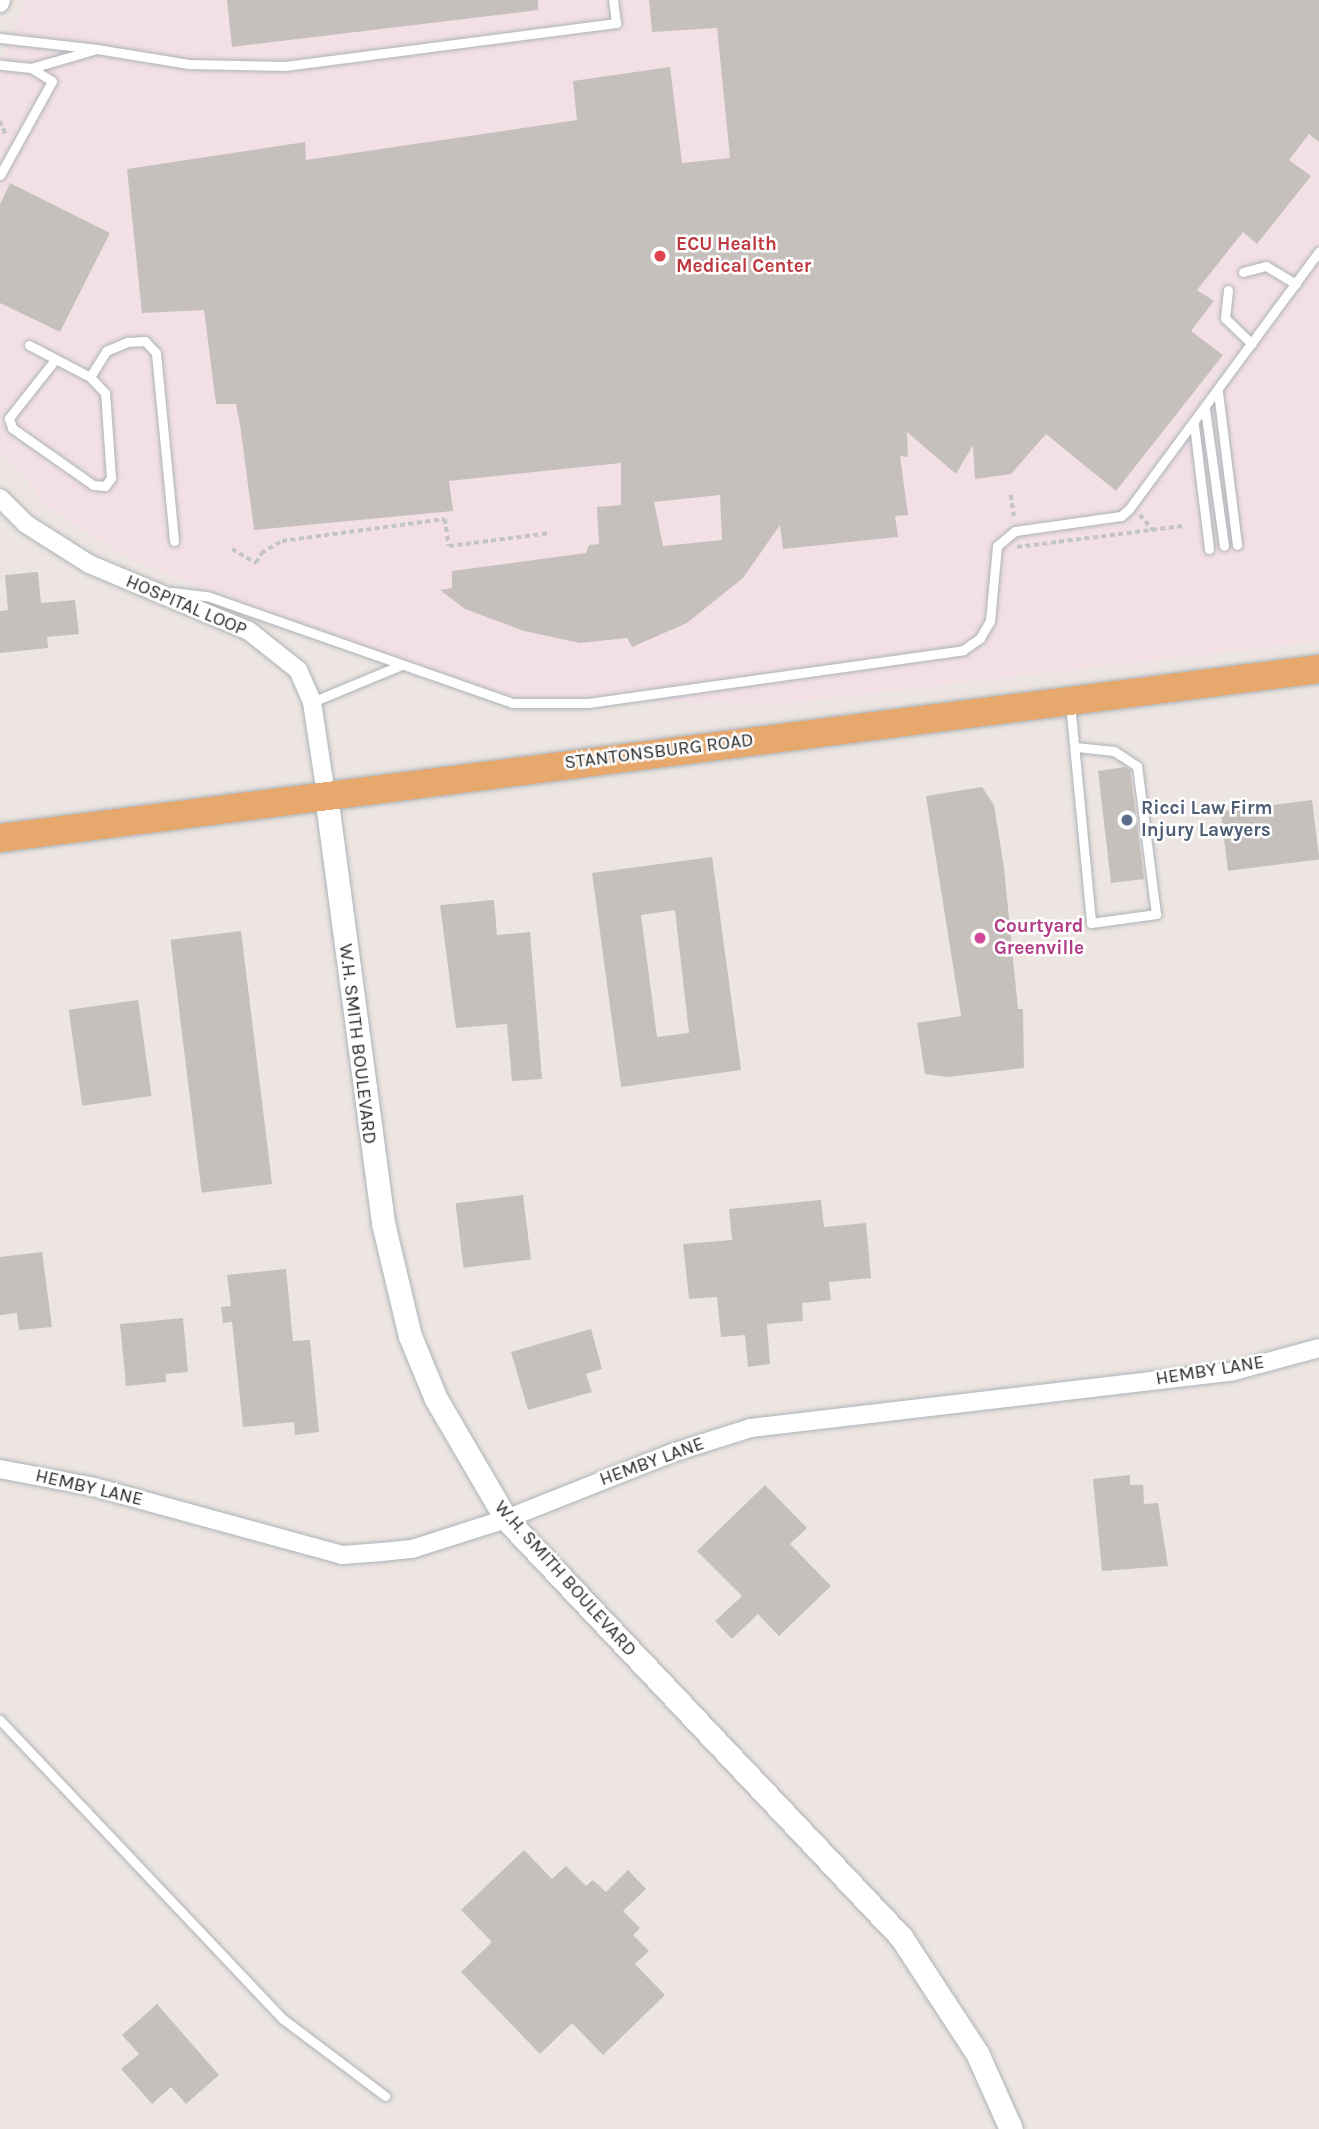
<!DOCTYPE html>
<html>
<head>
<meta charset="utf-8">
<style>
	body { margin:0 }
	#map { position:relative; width:1319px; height:2129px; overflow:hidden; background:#ede5e1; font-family:Karla,sans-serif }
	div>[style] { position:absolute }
	.medical>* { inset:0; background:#f3e0e6 }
	.building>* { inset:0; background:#c6c0bc; transform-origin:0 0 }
	.path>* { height:3.5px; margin-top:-1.75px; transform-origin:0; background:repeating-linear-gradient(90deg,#c4c4c4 0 5px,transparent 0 8.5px) }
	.roads { filter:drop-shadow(0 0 2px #adb3b8) drop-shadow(0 0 2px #adb3b8) }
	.service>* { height:9px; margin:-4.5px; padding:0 4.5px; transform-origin:4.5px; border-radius:4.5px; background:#fff }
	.minor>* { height:18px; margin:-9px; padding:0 9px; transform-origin:9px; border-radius:9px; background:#fff }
	.tertiary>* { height:23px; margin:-11.5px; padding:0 11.5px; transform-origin:11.5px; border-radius:11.5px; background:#fff }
	.primary>* { height:28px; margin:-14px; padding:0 14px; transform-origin:14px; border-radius:14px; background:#e7a86d }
	.dots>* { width:19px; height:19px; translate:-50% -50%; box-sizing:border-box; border:4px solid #fff; border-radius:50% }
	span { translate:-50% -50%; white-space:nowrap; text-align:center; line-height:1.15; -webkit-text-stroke:5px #fff; paint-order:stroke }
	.health-label { font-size:19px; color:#be3a42; font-weight:700 }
	.left { translate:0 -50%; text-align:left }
	.street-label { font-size:19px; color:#2d2d2d }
	.service-label { font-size:19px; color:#4e5e75; font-weight:700 }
	.hotel-label { font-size:19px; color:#b23c85; font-weight:700 }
</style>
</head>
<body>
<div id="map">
	<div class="medical">
		<div style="clip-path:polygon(27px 0,1319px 0,1319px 641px,788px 703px,502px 699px,129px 559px,48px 507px,0 450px,0 61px)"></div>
	</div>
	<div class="building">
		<div style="clip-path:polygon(227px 0,538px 0,538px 10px,232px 47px)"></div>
		<div style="clip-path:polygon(evenodd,649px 0,1319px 0,1319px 142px,1309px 134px,1289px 160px,1311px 176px,1257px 244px,1243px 232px,1197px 290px,1214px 301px,1191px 331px,1223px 355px,1116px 491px,1046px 434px,1011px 474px,975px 479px,973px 445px,956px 474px,907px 432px,908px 457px,900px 456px,908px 515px,895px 516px,898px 537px,783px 549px,780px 525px,743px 578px,687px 623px,632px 647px,627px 638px,580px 643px,524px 631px,465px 609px,440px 590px,452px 588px,452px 571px,586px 553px,589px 545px,599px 544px,597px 507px,621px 505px,621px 463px,449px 481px,453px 511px,254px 530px,240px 425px,236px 404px,216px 404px,204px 310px,142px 313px,127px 169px,305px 142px,306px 160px,577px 120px,573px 81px,670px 67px,682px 163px,730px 158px,717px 28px,652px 32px,649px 0,720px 495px,722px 540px,663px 546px,654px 502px,720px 495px)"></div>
		<div style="clip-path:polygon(10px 183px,110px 233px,60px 332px,0 303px,0 204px)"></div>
		<div style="clip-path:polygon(38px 572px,41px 603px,75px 600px,79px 634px,47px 637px,48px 648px,0 653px,0 611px,8px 610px,5px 575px)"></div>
		<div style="clip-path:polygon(1125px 767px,1130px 770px,1144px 879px,1111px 883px,1098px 771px)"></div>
		<div style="clip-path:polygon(982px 787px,994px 805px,1004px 868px,1018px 1009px,1023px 1009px,1024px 1068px,947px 1077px,925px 1074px,917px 1023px,961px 1016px,926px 796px)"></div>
		<div style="left:1312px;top:800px;width:60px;height:92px;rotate:83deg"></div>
		<div style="clip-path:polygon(evenodd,712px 857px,741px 1070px,621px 1087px,592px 873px,712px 857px,675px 910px,689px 1033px,657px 1037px,641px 915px,675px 910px)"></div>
		<div style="clip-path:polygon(494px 900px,497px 935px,530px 932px,542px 1079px,512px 1081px,507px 1024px,456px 1028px,440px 905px)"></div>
		<div style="left:241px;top:931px;width:255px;height:71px;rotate:83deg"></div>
		<div style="left:138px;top:1000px;width:97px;height:70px;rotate:82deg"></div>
		<div style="left:523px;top:1195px;width:65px;height:68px;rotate:83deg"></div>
		<div style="clip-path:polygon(821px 1200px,824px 1227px,866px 1223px,871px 1278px,829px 1282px,831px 1300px,802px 1303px,803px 1321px,767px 1324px,770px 1364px,748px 1367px,745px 1335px,721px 1337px,717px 1297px,689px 1299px,683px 1244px,732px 1240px,729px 1209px)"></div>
		<div style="clip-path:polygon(42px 1252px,52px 1327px,19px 1330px,17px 1313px,0 1315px,0 1257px)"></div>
		<div style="clip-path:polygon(286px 1269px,293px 1341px,310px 1340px,319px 1432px,295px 1435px,294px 1422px,243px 1427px,232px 1322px,223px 1323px,221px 1307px,231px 1306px,227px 1275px)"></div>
		<div style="clip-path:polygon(183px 1318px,188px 1372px,166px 1374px,166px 1382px,126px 1386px,120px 1324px)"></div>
		<div style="clip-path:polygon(591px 1329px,602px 1369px,586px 1374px,592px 1392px,528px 1410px,511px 1352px)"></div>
		<div style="clip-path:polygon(1130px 1475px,1130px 1485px,1143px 1485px,1144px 1504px,1158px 1503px,1168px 1566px,1102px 1571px,1093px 1479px)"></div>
		<div style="clip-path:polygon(765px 1485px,807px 1528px,790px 1544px,831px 1586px,779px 1636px,758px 1614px,732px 1639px,715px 1621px,742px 1596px,697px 1551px)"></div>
		<div style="clip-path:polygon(524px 1850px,552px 1879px,566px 1866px,586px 1886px,593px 1880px,606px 1892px,628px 1870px,646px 1889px,623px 1911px,640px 1928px,633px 1935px,649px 1951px,635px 1964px,665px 1995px,603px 2055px,572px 2023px,540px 2054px,461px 1972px,492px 1942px,461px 1910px)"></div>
		<div style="clip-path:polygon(157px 2004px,219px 2075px,186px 2104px,171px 2087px,152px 2104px,121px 2069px,139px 2054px,122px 2035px)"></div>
	</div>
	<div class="path">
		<div style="left:0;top:121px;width:15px;rotate:67deg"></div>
		<div style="left:1011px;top:495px;width:22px;rotate:82deg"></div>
		<div style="left:1140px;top:515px;width:20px;rotate:49deg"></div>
		<div style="left:1017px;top:547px;width:167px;rotate:-7.2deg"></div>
		<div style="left:232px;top:549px;width:28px;rotate:30deg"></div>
		<div style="left:256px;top:563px;width:11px;rotate:-63deg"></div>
		<div style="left:261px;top:553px;width:24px;rotate:-30deg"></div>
		<div style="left:282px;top:541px;width:164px;rotate:-7.7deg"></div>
		<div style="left:445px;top:519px;width:27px;rotate:82deg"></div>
		<div style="left:449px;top:546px;width:102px;rotate:-7.3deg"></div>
	</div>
	<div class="roads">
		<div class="service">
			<div style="left:0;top:38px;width:98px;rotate:6.5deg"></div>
			<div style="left:97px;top:49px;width:69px;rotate:163.9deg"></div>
			<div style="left:31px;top:68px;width:31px;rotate:-174deg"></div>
			<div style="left:97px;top:49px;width:93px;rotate:9.3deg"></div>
			<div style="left:189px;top:64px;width:96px;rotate:1.2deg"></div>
			<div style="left:285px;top:66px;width:334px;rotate:-7.4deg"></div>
			<div style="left:616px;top:23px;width:23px;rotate:-97deg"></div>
			<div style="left:0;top:175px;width:107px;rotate:-61deg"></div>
			<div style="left:52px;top:81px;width:25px;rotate:-148deg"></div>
			<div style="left:1243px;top:272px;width:24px;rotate:-15deg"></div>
			<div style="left:1266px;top:266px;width:35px;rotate:31deg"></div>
			<div style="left:1228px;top:290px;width:28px;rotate:96deg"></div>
			<div style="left:1225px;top:318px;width:37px;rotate:44deg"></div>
			<div style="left:29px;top:345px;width:69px;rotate:27.7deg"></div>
			<div style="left:90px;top:377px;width:31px;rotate:-58deg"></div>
			<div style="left:106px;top:351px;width:23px;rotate:-23deg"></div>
			<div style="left:127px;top:342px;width:18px;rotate:-3deg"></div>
			<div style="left:145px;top:341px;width:16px;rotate:47deg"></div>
			<div style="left:156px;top:353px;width:189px;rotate:84.5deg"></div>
			<div style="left:54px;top:361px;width:73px;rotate:128.3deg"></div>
			<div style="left:9px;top:418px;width:10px;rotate:73deg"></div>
			<div style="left:12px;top:428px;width:99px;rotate:35.1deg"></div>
			<div style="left:93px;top:485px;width:12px;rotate:5deg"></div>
			<div style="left:105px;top:486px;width:10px;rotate:-53deg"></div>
			<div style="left:111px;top:478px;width:85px;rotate:-94deg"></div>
			<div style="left:105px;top:393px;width:22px;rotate:-133deg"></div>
			<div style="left:1218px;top:392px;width:154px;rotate:82.9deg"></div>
			<div style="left:1205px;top:409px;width:138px;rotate:82.1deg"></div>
			<div style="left:1194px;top:425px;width:125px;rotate:83.1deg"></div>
			<div style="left:172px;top:592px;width:35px;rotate:7deg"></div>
			<div style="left:207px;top:596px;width:323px;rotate:19.3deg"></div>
			<div style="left:512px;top:703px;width:76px"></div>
			<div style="left:588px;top:703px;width:379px;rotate:-8deg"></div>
			<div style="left:963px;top:650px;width:21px;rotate:-35deg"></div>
			<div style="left:980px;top:638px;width:20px;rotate:-60deg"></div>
			<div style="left:990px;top:621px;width:75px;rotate:-84.7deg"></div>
			<div style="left:997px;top:546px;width:23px;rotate:-40deg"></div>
			<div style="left:1015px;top:531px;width:107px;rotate:-8.1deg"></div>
			<div style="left:1121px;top:516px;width:11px;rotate:-41deg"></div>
			<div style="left:1129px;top:509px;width:320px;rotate:-53.6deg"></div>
			<div style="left:312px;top:702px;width:94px;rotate:-22.5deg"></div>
			<div style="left:1070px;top:703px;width:221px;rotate:84.5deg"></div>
			<div style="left:1091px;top:923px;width:66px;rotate:-7.9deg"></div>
			<div style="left:1156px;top:914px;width:149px;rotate:-97.3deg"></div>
			<div style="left:1137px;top:766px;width:27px;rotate:-147deg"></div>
			<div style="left:1114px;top:751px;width:37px;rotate:-174deg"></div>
			<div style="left:0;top:1720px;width:412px;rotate:46.6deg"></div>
			<div style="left:283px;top:2019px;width:128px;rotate:37deg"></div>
		</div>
		<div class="minor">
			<div style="left:0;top:3px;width:3px;rotate:-72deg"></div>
			<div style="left:0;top:498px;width:37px;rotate:45deg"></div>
			<div style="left:26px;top:524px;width:75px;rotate:32.4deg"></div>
			<div style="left:89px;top:564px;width:173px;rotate:22.7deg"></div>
			<div style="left:249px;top:631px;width:63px;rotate:38.5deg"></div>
			<div style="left:298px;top:670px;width:35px;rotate:66deg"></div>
			<div style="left:312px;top:702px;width:94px;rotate:81.4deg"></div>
			<div style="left:0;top:1469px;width:96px;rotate:10.8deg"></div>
			<div style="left:94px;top:1487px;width:257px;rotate:15.3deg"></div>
			<div style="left:342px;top:1555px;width:40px;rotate:-4.3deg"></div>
			<div style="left:382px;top:1552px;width:30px;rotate:-6deg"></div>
			<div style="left:412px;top:1549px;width:99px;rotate:-17.7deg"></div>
			<div style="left:506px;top:1519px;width:179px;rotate:-21.7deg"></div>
			<div style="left:672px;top:1453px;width:83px;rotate:-17.6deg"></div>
			<div style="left:751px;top:1428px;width:486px;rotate:-6.7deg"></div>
			<div style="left:1234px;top:1371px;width:88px;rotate:-15.1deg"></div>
		</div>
		<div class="tertiary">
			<div style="left:326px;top:795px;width:432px;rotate:82.4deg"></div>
			<div style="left:383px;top:1223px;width:116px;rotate:76.6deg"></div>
			<div style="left:410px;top:1336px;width:68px;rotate:67.6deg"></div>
			<div style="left:436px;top:1399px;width:139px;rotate:59.7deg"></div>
			<div style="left:506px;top:1519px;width:575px;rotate:46.62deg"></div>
			<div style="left:901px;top:1937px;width:139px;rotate:56.8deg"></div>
			<div style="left:977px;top:2053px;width:83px;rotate:65.9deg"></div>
		</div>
		<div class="primary">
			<div style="left:0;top:838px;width:1330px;rotate:-7.3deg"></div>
		</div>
	</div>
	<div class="dots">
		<div style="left:660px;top:256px;background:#e0444e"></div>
		<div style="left:1127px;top:820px;background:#5c6f8a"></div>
		<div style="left:980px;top:938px;background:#d1479c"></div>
	</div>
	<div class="health-label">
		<span class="left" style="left:676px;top:256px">ECU Health<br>Medical Center</span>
	</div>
	<div class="street-label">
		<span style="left:186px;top:606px;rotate:23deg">HOSPITAL LOOP</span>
		<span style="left:659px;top:752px;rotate:-7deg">STANTONSBURG ROAD</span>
		<span style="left:357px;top:1044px;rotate:83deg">W.H. SMITH BOULEVARD</span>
		<span style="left:1210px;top:1371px;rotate:-9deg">HEMBY LANE</span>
		<span style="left:652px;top:1462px;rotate:-20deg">HEMBY LANE</span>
		<span style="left:89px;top:1488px;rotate:13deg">HEMBY LANE</span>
		<span style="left:565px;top:1579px;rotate:48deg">W.H. SMITH BOULEVARD</span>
	</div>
	<div class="service-label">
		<span class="left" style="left:1141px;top:820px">Ricci Law Firm<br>Injury Lawyers</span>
	</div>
	<div class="hotel-label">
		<span class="left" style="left:994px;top:938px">Courtyard<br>Greenville</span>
	</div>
</div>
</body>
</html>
